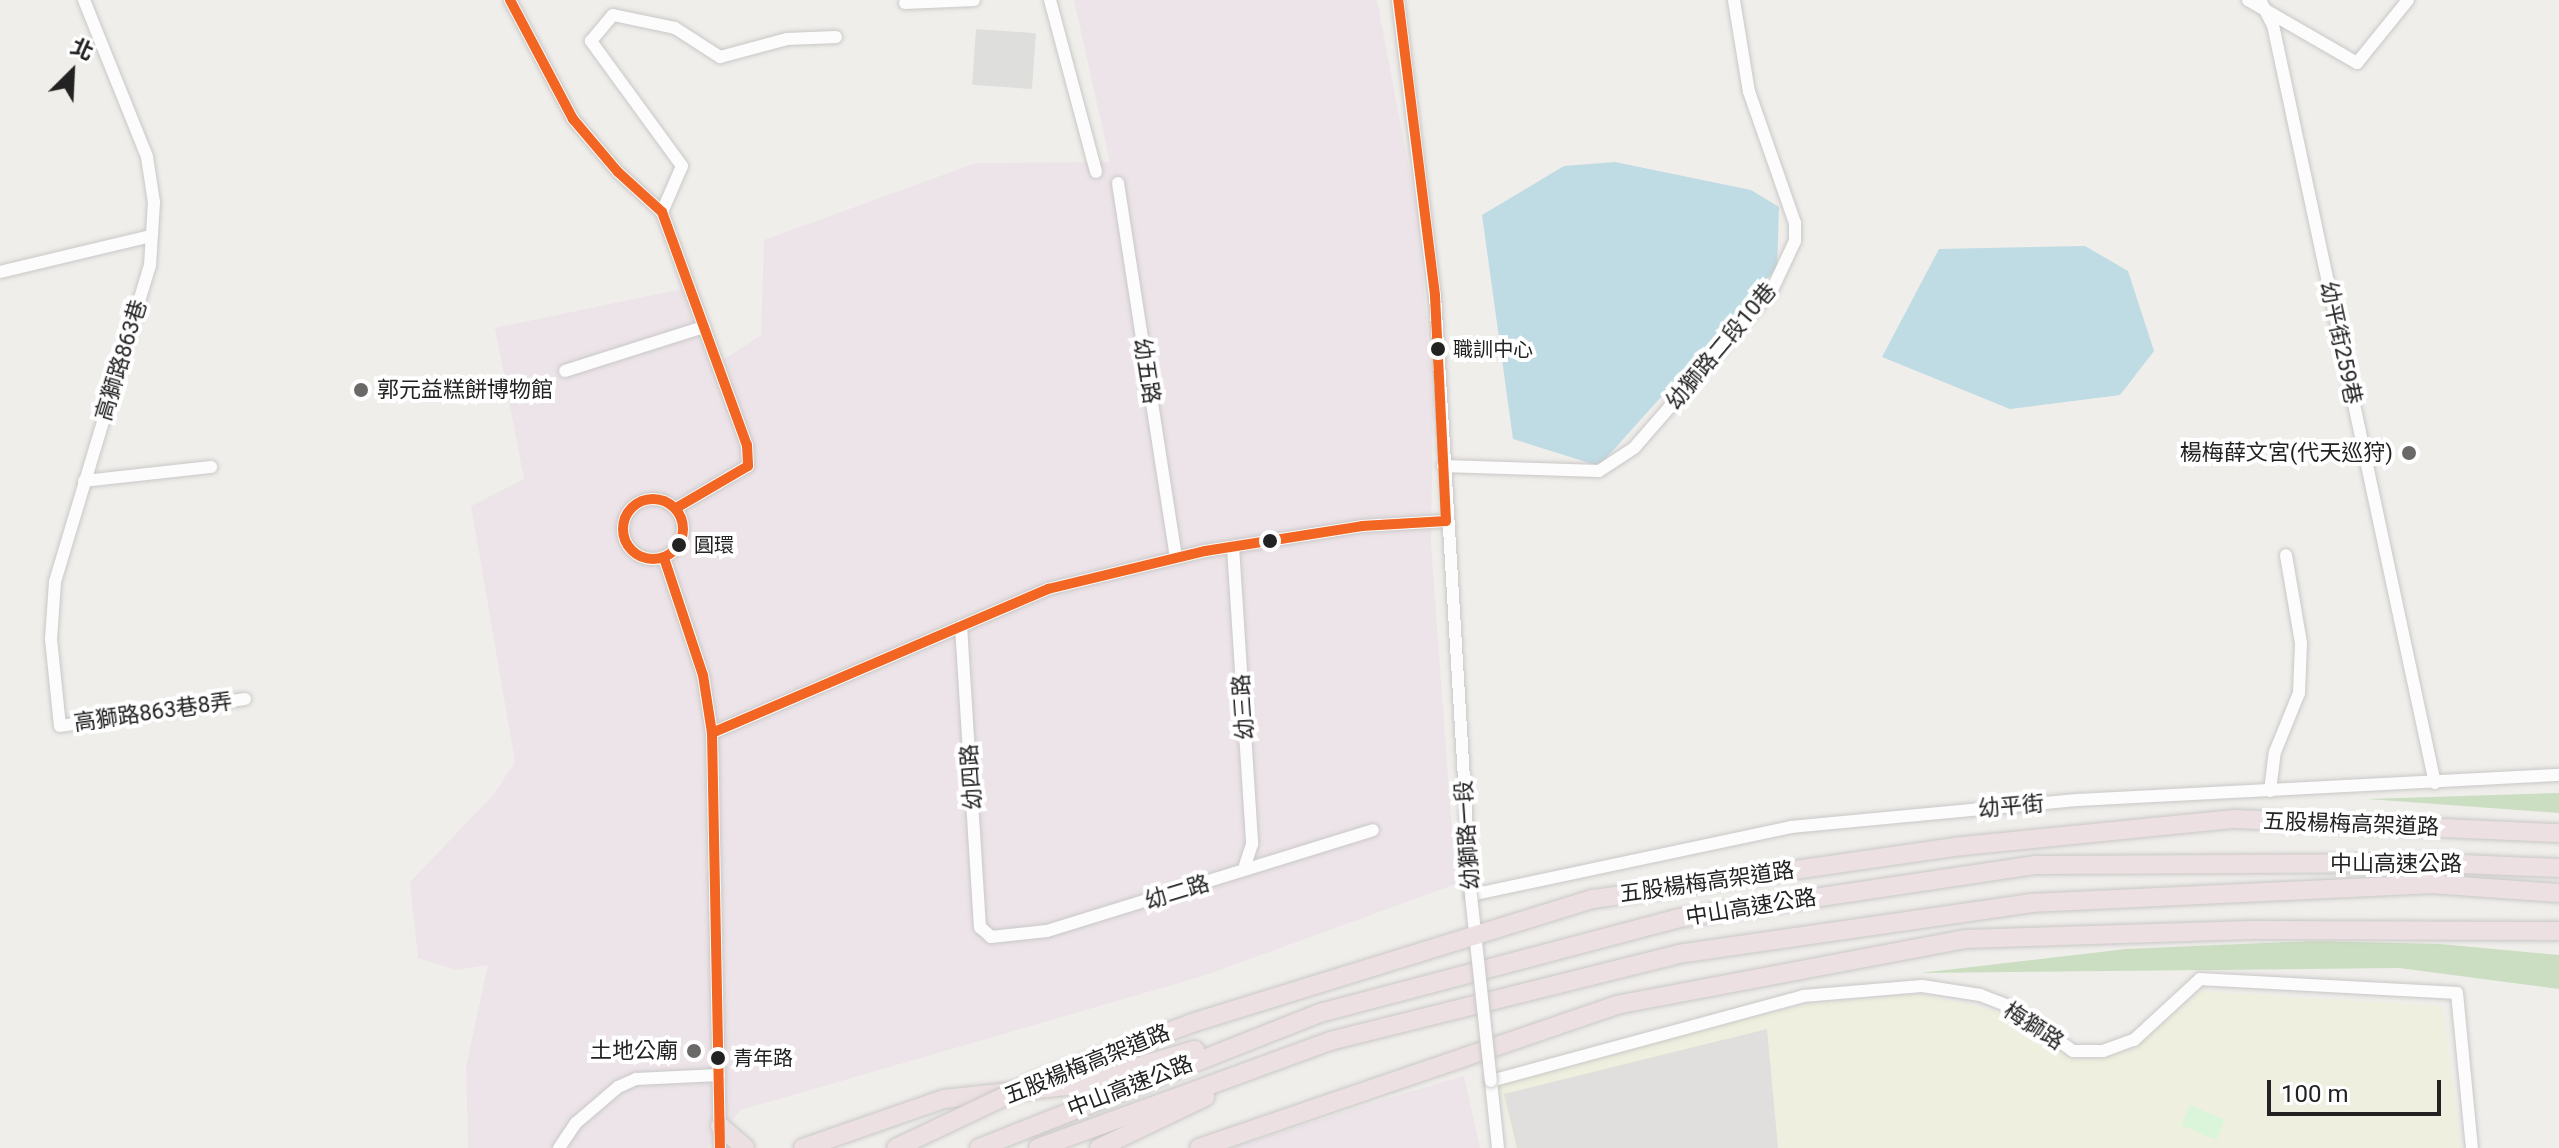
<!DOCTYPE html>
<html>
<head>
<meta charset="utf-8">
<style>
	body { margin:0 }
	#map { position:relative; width:2559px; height:1148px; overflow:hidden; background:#f0eeeb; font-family:Roboto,"Noto Sans TC",sans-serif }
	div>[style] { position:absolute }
	.industrial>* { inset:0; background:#ede4e9 }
	.religious>* { inset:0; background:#dededc; transform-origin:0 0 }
	.farmland>* { inset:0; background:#efefdf }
	.forest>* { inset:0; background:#cbdec1 }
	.park>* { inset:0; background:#daf5da; transform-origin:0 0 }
	.parking>* { inset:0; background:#e0dfde }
	.water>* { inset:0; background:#bfdbe3 }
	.roads { filter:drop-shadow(0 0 2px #c9c8c7) drop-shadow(0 0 2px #c9c8c7) }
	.minor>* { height:12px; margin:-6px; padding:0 6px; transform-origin:6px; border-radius:6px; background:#fdfcfc }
	.minor>.ring { margin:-6px; padding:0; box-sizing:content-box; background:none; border:12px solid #fdfcfc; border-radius:50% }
	.highway>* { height:18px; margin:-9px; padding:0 9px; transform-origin:9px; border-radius:9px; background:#ece0e2 }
	.bridges { filter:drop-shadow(0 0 2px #c9c8c7) drop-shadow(0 0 2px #c9c8c7) }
	.minor-bridge>* { height:12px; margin:-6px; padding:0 6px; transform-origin:6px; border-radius:6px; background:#fdfcfc }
	.highway-bridge>* { height:18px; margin:-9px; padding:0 9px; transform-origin:9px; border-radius:9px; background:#ece0e2 }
	.bus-1>* { height:10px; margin:-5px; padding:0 5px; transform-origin:5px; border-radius:5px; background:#f26522 }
	.bus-1>.ring { margin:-5px; padding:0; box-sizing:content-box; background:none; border:10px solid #f26522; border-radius:50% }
	.dots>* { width:22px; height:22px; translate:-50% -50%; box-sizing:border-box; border:4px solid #fff; border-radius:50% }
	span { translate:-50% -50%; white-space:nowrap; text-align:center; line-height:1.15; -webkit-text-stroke:8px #fff; paint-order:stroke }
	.bus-label { font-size:20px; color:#222 }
	.left { translate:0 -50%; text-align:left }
	.street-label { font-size:22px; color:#222 }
	.poi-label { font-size:22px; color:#222 }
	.right { translate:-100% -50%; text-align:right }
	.north { position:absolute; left:32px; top:32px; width:80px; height:80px; -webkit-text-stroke:6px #fff; paint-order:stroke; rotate:24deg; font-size:22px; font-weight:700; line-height:32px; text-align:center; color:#222 }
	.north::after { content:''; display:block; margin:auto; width:28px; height:36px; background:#222; clip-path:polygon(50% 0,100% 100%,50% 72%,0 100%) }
	.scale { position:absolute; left:2267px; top:1080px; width:174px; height:36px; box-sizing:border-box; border:4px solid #222; border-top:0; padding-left:10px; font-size:24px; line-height:28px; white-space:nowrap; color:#222; -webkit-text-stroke:6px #fff; paint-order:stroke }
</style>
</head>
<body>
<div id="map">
	<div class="industrial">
		<div style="clip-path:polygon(1074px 0,1377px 0,1418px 215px,1433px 402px,1431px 545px,1456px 884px,1203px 976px,741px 1110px,707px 1148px,468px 1148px,466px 1066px,488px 965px,456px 970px,418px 958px,410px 882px,494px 794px,515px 762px,471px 506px,524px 479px,495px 328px,682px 289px,711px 368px,761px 335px,764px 240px,976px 163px,1110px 162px)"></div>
		<div style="clip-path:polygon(1464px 1076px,1480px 1148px,1231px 1148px,1382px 1100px)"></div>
	</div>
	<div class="religious">
		<div style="left:976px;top:29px;width:60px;height:56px;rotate:4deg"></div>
	</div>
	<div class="farmland">
		<div style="clip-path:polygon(2201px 991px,2443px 1006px,2461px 1148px,1514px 1148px,1498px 1083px,1806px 1004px,1920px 994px,2010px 1014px,2082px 1060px,2131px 1049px)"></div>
	</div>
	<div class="forest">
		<div style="clip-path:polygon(2559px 793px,2559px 813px,2367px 799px)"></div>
		<div style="clip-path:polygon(2314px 941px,2440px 944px,2559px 955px,2559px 989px,2399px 968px,1920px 973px,2126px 949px)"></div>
	</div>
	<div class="park">
		<div style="left:2190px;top:1105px;width:38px;height:22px;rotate:23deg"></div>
	</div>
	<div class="parking">
		<div style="clip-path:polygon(1767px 1029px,1778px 1148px,1517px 1148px,1504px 1094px)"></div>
	</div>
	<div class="water">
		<div style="clip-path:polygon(1615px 162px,1751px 190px,1779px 207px,1777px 268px,1599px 466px,1513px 439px,1482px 215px,1564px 166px)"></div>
		<div style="clip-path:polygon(2085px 246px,2128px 271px,2154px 351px,2120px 395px,2010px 409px,1882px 357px,1939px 249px)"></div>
	</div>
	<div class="roads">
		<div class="minor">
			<div style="left:84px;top:0;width:169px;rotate:68.1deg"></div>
			<div style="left:147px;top:157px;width:46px;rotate:81.2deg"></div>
			<div style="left:154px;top:202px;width:63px;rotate:93.6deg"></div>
			<div style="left:150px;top:265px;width:331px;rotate:106.7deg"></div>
			<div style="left:55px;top:582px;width:57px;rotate:94deg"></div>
			<div style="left:51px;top:639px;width:87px;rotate:84.1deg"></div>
			<div style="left:60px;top:726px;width:187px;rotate:-8.3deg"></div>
			<div style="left:510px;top:0;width:135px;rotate:62.1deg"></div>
			<div style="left:573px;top:119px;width:70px;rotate:49.7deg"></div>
			<div style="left:618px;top:172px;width:59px;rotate:42.3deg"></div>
			<div style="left:662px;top:212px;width:248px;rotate:70deg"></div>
			<div style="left:747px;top:445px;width:21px;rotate:87deg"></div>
			<div style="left:748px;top:466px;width:83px;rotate:149.7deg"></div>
			<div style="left:1050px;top:0;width:178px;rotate:75deg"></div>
			<div style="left:1398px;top:0;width:297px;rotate:82.9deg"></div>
			<div style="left:1435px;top:295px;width:601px;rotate:86.57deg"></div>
			<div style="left:1471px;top:895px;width:327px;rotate:-12deg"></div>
			<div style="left:1791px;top:827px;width:289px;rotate:-5.4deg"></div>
			<div style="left:2079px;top:800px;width:481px;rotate:-3deg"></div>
			<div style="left:2248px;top:0;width:126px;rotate:30deg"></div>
			<div style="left:2357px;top:63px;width:81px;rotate:-51deg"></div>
			<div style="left:2260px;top:0;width:28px;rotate:63deg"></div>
			<div style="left:2273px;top:25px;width:775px;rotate:77.94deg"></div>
			<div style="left:905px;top:3px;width:69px;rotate:-2.5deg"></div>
			<div style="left:1118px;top:183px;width:379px;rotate:81.2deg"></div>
			<div style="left:662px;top:212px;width:50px;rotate:-66.5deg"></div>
			<div style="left:682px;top:166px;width:155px;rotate:-126.1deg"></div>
			<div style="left:591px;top:41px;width:34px;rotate:-50deg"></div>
			<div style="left:613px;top:15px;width:63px;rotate:11.8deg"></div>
			<div style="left:675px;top:28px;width:54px;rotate:32.8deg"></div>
			<div style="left:720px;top:57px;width:69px;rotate:-15deg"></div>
			<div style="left:787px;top:39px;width:49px;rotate:-2.3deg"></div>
			<div style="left:0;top:272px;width:155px;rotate:-13.4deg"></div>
			<div style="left:565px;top:371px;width:146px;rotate:-17.6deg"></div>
			<div style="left:1443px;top:466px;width:156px;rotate:1.8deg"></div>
			<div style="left:1599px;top:471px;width:42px;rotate:-33.3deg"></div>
			<div style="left:1634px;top:448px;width:210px;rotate:-48.9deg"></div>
			<div style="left:1772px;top:290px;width:54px;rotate:-64.9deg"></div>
			<div style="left:1795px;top:241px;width:18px;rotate:-90deg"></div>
			<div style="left:1795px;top:223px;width:139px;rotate:-109.3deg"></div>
			<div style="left:1749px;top:92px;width:93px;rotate:-99.3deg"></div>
			<div style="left:84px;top:481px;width:128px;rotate:-6.3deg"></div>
			<div class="ring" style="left:623px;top:499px;width:48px;height:48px"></div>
			<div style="left:1233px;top:547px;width:298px;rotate:86.3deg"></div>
			<div style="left:1252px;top:844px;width:23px;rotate:108deg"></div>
			<div style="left:664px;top:558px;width:123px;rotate:71.6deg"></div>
			<div style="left:703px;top:675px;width:59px;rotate:81.2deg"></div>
			<div style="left:712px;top:733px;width:415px;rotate:88.9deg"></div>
			<div style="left:961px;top:626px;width:302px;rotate:86.4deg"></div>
			<div style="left:980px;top:927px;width:15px;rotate:42deg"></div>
			<div style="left:991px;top:937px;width:56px;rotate:-6.1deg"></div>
			<div style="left:1047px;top:931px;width:341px;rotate:-17.2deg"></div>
			<div style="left:712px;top:733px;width:366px;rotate:-23.2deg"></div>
			<div style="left:1048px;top:589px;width:162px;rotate:-13.6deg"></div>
			<div style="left:1205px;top:551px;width:159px;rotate:-9deg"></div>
			<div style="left:1362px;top:526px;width:84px;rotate:-3.4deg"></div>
			<div style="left:2270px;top:791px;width:39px;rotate:-83deg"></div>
			<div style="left:2275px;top:752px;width:64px;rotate:-67.9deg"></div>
			<div style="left:2299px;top:693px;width:50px;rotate:-87.7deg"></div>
			<div style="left:2301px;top:643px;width:89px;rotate:-99.7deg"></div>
			<div style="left:559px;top:1148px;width:30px;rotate:-56deg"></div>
			<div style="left:576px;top:1123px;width:55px;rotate:-40.6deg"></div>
			<div style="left:618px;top:1087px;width:20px;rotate:-24deg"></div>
			<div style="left:636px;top:1079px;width:83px;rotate:-2.8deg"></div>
			<div style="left:1498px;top:1148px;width:67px;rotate:-96deg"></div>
			<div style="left:1491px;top:1081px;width:323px;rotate:-15.2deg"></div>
			<div style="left:1803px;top:996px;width:119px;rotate:-4.8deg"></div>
			<div style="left:1922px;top:986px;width:59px;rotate:8.8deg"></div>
			<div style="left:1980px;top:995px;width:34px;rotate:21deg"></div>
			<div style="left:2012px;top:1007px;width:75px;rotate:35.8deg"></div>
			<div style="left:2073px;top:1051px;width:30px"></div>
			<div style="left:2103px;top:1051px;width:33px;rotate:-20deg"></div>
			<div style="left:2134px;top:1040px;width:90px;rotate:-42.7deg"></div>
			<div style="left:2200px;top:979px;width:257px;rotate:3.1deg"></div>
			<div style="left:2457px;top:993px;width:156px;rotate:84.5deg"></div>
		</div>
		<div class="highway">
			<div style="left:720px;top:1126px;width:33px;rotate:41deg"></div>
			<div style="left:803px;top:1148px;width:149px;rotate:-19.2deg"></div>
			<div style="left:944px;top:1099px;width:132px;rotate:-6.1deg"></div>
			<div style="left:1075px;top:1085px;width:125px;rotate:-16.3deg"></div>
			<div style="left:979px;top:1148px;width:367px;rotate:-21.6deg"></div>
			<div style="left:1320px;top:1013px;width:372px;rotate:-14.8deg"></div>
			<div style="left:1680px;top:918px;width:360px;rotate:-8.5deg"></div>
			<div style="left:2036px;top:865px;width:403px;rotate:-0.3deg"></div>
			<div style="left:2439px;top:863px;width:120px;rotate:2.4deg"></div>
			<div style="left:1038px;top:1148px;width:311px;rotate:-20.1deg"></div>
			<div style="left:1330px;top:1041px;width:359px;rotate:-14deg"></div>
			<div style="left:1678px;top:954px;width:356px;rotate:-8.2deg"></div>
			<div style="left:2030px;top:903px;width:400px;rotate:-2.7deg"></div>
			<div style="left:2430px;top:884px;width:129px;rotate:4deg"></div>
			<div style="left:1099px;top:1148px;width:118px;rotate:-25.7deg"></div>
			<div style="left:1199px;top:1148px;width:441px;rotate:-18.9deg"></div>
			<div style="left:1616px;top:1005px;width:355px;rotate:-10.7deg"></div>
			<div style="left:1965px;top:939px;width:293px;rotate:-1.8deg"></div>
			<div style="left:2258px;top:930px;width:301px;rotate:0.2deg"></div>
		</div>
	</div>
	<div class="bridges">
		<div class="minor-bridge">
			<div style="left:1471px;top:895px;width:187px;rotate:83.9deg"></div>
		</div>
		<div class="highway-bridge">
			<div style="left:896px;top:1148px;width:156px;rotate:-25.4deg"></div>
			<div style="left:1037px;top:1081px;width:165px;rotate:-20.5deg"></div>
			<div style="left:1192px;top:1023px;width:420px;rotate:-17.2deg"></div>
			<div style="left:1593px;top:899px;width:364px;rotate:-8.2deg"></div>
			<div style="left:1953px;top:847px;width:283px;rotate:-5.7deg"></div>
			<div style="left:2235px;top:819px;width:324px;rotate:2.5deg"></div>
		</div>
	</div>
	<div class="bus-1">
		<div style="left:510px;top:0;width:135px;rotate:62.1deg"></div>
		<div style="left:573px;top:119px;width:70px;rotate:49.7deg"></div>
		<div style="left:618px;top:172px;width:59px;rotate:42.3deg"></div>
		<div style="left:662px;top:212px;width:248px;rotate:70deg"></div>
		<div style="left:747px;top:445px;width:21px;rotate:87deg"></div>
		<div style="left:748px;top:466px;width:83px;rotate:149.7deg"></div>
		<div class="ring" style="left:623px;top:499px;width:50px;height:50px"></div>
		<div style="left:664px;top:558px;width:123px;rotate:71.6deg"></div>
		<div style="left:703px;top:675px;width:59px;rotate:81.2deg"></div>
		<div style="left:712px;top:733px;width:415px;rotate:88.9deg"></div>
		<div style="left:712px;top:733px;width:366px;rotate:-23.2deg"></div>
		<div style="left:1048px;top:589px;width:162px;rotate:-13.6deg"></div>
		<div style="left:1205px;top:551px;width:159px;rotate:-9deg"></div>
		<div style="left:1362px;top:526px;width:84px;rotate:-3.4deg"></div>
		<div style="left:1446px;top:521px;width:226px;rotate:-92.8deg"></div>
		<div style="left:1435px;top:295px;width:297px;rotate:-97.1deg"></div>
	</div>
	<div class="dots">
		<div style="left:1438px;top:349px;background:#222"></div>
		<div style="left:361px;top:390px;background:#6a6968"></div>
		<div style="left:2409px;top:453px;background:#6a6968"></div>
		<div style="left:1270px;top:541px;background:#222"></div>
		<div style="left:679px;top:545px;background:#222"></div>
		<div style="left:694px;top:1051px;background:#6a6968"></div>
		<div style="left:718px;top:1058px;background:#222"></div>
	</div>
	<div class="bus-label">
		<span class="left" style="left:1453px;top:349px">職訓中心</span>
		<span class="left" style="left:694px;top:545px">圓環</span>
		<span class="left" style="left:733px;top:1058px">青年路</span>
	</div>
	<div class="street-label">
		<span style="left:2341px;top:343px;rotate:78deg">幼平街259巷</span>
		<span style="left:1721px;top:346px;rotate:-50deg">幼獅路二段10巷</span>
		<span style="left:121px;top:360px;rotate:-73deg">高獅路863巷</span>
		<span style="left:1147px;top:371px;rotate:81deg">幼五路</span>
		<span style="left:1243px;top:707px;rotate:-94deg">幼三路</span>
		<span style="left:153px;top:712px;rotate:-8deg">高獅路863巷8弄</span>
		<span style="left:971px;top:777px;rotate:-94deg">幼四路</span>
		<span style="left:2011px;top:806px;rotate:-5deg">幼平街</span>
		<span style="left:2351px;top:824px;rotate:2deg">五股楊梅高架道路</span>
		<span style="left:1467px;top:835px;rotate:-94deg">幼獅路一段</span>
		<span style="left:2396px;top:864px">中山高速公路</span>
		<span style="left:1707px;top:882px;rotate:-8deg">五股楊梅高架道路</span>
		<span style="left:1177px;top:892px;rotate:-17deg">幼二路</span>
		<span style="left:1751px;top:907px;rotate:-9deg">中山高速公路</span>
		<span style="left:2034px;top:1026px;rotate:33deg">梅獅路</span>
		<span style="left:1087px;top:1064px;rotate:-22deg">五股楊梅高架道路</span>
		<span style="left:1130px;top:1086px;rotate:-21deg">中山高速公路</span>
	</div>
	<div class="poi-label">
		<span class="left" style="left:377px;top:390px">郭元益糕餅博物館</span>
		<span class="right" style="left:2393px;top:453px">楊梅薛文宮(代天巡狩)</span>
		<span class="right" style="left:678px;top:1051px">土地公廟</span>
	</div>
	<div class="north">北</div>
	<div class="scale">100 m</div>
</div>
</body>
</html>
